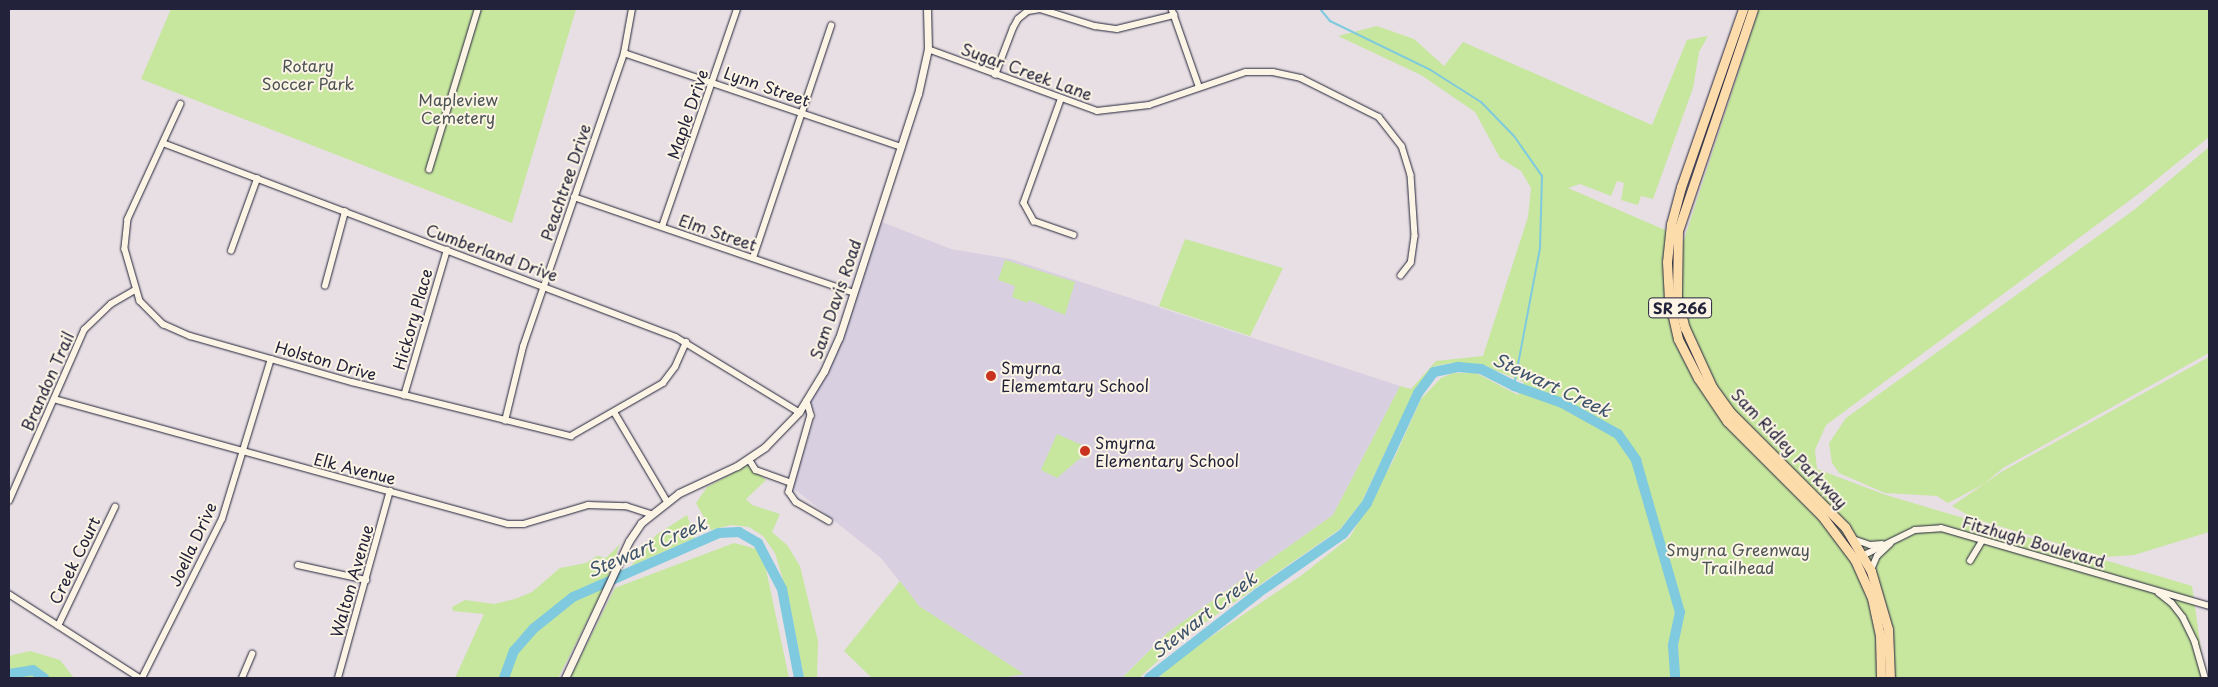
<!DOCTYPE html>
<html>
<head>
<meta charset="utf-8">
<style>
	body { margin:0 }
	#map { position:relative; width:2218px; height:687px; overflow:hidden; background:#e7dfe3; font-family:"Playpen Sans",sans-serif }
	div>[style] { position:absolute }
	.built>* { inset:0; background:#d8d0e1 }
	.green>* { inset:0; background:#c7e69e }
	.stream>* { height:2px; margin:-1px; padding:0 1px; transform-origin:1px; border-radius:1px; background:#7fcade }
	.river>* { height:10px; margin:-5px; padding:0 5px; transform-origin:5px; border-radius:5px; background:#7fcade }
	.roads { filter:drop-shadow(0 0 1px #22223b) drop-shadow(0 0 1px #22223b) }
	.minor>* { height:5.5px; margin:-2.75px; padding:0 2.75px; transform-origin:2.75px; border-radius:2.75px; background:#fcf5e5 }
	.tertiary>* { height:7px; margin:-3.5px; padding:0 3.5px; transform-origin:3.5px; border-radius:3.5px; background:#fcf5e5 }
	.primary>* { height:9px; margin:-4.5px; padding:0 4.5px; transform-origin:4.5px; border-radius:4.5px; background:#fddcac }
	.dots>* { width:14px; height:14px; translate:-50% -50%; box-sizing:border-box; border:2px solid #fcf5e5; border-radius:50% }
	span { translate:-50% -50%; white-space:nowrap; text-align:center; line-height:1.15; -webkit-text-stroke:4px #fcf5e5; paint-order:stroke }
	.shield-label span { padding:1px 4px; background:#fcf5e5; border:1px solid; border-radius:4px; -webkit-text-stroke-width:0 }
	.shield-label { font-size:15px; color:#22223b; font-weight:700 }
	.park-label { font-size:16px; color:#4b5354 }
	.street-label { font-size:16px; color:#22223b }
	.poi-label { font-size:16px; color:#22223b }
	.left { translate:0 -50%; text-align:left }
	.water-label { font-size:18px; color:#3e546c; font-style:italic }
	.frame { position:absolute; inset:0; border:10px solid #22223b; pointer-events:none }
</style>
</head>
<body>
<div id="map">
	<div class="built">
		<div style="clip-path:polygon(882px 222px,951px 249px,1011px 259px,1400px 386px,1333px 515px,1167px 633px,1122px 678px,874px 678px,919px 606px,881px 558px,793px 488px,816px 413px,810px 403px,840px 345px)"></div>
	</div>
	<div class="green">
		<div style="clip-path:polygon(171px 9px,576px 9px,512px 223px,141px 79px)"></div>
		<div style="clip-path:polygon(1759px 9px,2209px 9px,2209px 137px,2141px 192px,1826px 425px,1815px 450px,1817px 469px,1886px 495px,2192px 586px,2205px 678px,1158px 678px,1178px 659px,1302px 575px,1350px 537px,1393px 461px,1421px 399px,1441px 378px,1453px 373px,1476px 373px,1518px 395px,1524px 382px,1480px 364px,1451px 363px,1435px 366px,1414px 392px,1361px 503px,1340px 529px,1183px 638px,1139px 678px,1122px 678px,1167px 633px,1333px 515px,1400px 386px,1411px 389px,1436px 361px,1483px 356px,1528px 217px,1531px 188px,1521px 171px,1500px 158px,1475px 112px,1421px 75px,1338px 36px,1377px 26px,1414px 39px,1444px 66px,1463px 42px,1652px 125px,1687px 40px,1708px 36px,1699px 52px,1693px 88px,1653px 199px,1641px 196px,1638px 205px,1621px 200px,1624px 183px,1617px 181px,1611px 196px,1580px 184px,1568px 188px,1665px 230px,1683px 243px)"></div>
		<div style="clip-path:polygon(2209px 147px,2209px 353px,2003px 468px,1984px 484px,1948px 503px,1937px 496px,1885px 493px,1839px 473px,1832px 463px,1829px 443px,1846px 418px,2134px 210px)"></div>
		<div style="clip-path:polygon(1185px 239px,1283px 268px,1250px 336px,1159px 306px)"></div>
		<div style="clip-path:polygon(1005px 260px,1075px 282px,1065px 315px,1029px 300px,1027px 303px,1012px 297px,1015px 286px,998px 280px)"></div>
		<div style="clip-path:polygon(2209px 357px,2209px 532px,2134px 555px,2104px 557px,1975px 519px,1952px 506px,2003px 471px)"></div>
		<div style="clip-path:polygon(1057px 434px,1091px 449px,1057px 478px,1041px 470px)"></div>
		<div style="clip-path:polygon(748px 465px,766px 480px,746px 499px,752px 505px,780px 514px,772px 532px,787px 545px,800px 566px,818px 641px,817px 678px,804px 678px,789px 600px,775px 553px,763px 536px,749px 527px,731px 525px,711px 530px,696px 503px,707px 487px)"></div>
		<div style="clip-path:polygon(687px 515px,695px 538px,631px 566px,656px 535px)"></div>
		<div style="clip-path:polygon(734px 543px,757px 549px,764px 560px,789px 678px,570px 678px,615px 588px)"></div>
		<div style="clip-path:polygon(620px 544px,603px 590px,558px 678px,455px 678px,484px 614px,453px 611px,452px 607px,465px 600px,494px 604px,515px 599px,532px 592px,560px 568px,586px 563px,597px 556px,606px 558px)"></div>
		<div style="clip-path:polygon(900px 581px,919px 606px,1024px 674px,1000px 678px,872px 678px,844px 651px)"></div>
		<div style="clip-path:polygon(30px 651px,60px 660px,74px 678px,9px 678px,9px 656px)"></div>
	</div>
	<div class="stream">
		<div style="left:1320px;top:9px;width:16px;rotate:50deg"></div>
		<div style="left:1330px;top:21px;width:110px;rotate:25.9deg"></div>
		<div style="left:1429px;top:69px;width:62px;rotate:32.4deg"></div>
		<div style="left:1481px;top:102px;width:47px;rotate:45.9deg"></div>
		<div style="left:1514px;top:136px;width:49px;rotate:55deg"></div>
		<div style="left:1542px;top:176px;width:72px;rotate:91.6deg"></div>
		<div style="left:1540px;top:248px;width:140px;rotate:100.7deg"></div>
	</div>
	<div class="river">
		<div style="left:9px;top:674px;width:24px;rotate:-9deg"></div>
		<div style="left:33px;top:670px;width:14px;rotate:36deg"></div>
		<div style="left:504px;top:678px;width:29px;rotate:-70deg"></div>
		<div style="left:514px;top:651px;width:29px;rotate:-49deg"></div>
		<div style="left:533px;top:629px;width:51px;rotate:-38.7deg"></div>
		<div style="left:573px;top:597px;width:159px;rotate:-23.7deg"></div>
		<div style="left:719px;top:533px;width:20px;rotate:-3deg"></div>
		<div style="left:739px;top:532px;width:22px;rotate:30deg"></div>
		<div style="left:758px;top:543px;width:52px;rotate:62.4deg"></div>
		<div style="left:782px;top:589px;width:91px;rotate:79.2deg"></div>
		<div style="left:1149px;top:678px;width:138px;rotate:-37.9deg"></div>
		<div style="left:1258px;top:593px;width:103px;rotate:-34.8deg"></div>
		<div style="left:1343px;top:534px;width:39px;rotate:-52deg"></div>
		<div style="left:1367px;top:503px;width:121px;rotate:-65.1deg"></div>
		<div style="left:1418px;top:393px;width:26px;rotate:-53deg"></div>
		<div style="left:1434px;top:372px;width:25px;rotate:-12deg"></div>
		<div style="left:1458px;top:367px;width:23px;rotate:5deg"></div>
		<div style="left:1481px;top:369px;width:37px;rotate:27deg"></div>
		<div style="left:1514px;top:386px;width:51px;rotate:19.5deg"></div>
		<div style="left:1562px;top:403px;width:64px;rotate:29deg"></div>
		<div style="left:1618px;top:434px;width:32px;rotate:55deg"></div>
		<div style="left:1636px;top:460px;width:158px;rotate:73.9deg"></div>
		<div style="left:1680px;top:612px;width:35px;rotate:102deg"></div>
		<div style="left:1673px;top:646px;width:32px;rotate:86deg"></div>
	</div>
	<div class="roads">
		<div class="minor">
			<div style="left:1172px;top:9px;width:82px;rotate:70.7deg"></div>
			<div style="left:928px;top:49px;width:180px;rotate:20.1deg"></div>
			<div style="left:1097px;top:111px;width:52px;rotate:-6.6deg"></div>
			<div style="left:1149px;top:105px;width:102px;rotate:-18.8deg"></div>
			<div style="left:1246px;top:72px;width:27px"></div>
			<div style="left:1273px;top:72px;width:29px;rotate:12deg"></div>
			<div style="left:1301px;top:78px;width:87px;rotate:26.6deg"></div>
			<div style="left:1379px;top:117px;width:37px;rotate:52deg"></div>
			<div style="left:1402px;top:146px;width:30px;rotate:73deg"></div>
			<div style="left:1411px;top:175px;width:61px;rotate:86.2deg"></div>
			<div style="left:1415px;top:236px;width:27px;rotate:98deg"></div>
			<div style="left:1411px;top:263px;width:16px;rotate:128deg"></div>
			<div style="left:624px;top:53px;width:293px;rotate:18.7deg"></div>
			<div style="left:995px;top:75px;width:50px;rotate:-69deg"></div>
			<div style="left:1013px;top:28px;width:10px;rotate:-61deg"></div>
			<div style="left:1018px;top:19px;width:13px;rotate:-39deg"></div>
			<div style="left:1028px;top:11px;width:12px;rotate:-9deg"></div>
			<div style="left:1040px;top:9px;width:58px;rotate:17.2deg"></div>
			<div style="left:1095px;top:26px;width:22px;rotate:8deg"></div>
			<div style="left:1117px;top:29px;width:59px;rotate:-13.8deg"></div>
			<div style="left:1061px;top:100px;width:109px;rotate:109.8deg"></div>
			<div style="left:1024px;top:203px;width:21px;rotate:61deg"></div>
			<div style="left:1034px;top:221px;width:42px;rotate:19.3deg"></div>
			<div style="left:181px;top:104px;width:127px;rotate:114.7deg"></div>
			<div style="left:128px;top:219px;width:30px;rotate:96deg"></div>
			<div style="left:125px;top:249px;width:54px;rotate:73.9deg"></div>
			<div style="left:140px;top:301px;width:33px;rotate:45deg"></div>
			<div style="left:163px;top:324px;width:30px;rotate:24deg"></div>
			<div style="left:190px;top:336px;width:168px;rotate:15.9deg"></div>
			<div style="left:352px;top:382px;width:226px;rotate:13.9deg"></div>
			<div style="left:571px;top:436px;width:106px;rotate:-29.9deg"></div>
			<div style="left:663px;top:383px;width:20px;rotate:-53deg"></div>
			<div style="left:675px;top:367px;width:27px;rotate:-66deg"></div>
			<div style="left:163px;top:143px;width:548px;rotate:20.71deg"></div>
			<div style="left:676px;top:337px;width:144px;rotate:31.4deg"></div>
			<div style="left:429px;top:170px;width:168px;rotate:-73.1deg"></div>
			<div style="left:574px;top:197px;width:296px;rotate:18.9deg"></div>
			<div style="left:662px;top:227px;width:231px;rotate:-71deg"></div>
			<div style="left:231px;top:251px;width:77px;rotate:-70.1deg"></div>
			<div style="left:753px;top:258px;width:245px;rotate:-71.4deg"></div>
			<div style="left:325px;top:286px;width:77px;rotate:-74.9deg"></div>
			<div style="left:404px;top:396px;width:152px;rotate:-73.6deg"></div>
			<div style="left:54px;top:399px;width:471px;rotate:15.4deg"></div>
			<div style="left:508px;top:524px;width:16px"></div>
			<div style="left:524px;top:524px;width:67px;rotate:-16.5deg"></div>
			<div style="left:588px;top:505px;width:38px;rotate:2deg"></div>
			<div style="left:626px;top:506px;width:25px;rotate:18deg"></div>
			<div style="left:807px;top:401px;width:15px;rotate:74deg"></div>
			<div style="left:811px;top:415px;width:80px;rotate:105.9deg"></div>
			<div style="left:789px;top:492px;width:12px;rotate:55deg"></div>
			<div style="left:796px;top:502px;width:38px;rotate:30deg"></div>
			<div style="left:615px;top:413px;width:102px;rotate:59.4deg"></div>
			<div style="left:505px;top:421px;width:76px;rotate:-76.3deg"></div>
			<div style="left:523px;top:347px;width:311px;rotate:-71deg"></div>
			<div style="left:624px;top:53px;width:45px;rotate:-79.7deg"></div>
			<div style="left:749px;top:459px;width:13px;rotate:58deg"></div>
			<div style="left:756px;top:470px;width:35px;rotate:20deg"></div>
			<div style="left:9px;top:501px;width:187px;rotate:-66.3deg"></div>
			<div style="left:84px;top:330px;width:37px;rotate:-44deg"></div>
			<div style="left:111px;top:304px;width:28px;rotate:-30deg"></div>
			<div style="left:1853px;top:539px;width:18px;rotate:19deg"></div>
			<div style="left:1870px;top:545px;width:12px;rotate:-5deg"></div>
			<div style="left:1860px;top:557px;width:61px;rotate:-26.1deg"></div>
			<div style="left:1915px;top:530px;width:26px;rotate:-4deg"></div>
			<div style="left:1941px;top:528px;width:279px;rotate:16.2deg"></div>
			<div style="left:1970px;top:561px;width:23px;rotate:-59deg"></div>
			<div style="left:298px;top:565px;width:70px;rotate:12.4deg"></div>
			<div style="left:1871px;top:570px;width:15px;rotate:-67deg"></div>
			<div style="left:1877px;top:556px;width:18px;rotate:-43deg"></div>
			<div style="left:2159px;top:593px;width:16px;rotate:38deg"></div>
			<div style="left:2172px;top:603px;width:18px;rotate:52deg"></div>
			<div style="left:2183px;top:617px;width:28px;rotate:64deg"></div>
			<div style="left:2195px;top:642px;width:37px;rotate:74deg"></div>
			<div style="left:9px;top:594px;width:156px;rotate:32.7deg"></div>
			<div style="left:58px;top:626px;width:132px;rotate:-64.4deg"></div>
			<div style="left:142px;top:678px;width:178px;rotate:-63.3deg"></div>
			<div style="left:222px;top:519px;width:167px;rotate:-73deg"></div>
			<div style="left:242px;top:678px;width:26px;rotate:-67deg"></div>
			<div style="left:338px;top:678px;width:194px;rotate:-74.5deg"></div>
		</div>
		<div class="tertiary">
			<div style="left:565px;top:678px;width:151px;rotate:-65deg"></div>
			<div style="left:629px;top:541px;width:22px;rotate:-56deg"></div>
			<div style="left:641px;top:523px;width:48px;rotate:-38.3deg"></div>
			<div style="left:679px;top:493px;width:64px;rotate:-25deg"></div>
			<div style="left:737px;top:466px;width:34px;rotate:-34deg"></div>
			<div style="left:765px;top:447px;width:49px;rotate:-45.8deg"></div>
			<div style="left:799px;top:412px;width:48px;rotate:-58.6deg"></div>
			<div style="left:824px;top:371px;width:36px;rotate:-66deg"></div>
			<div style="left:839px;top:338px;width:256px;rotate:-72.1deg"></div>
			<div style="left:918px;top:94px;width:46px;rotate:-77.5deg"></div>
			<div style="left:928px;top:49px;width:40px;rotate:-91.4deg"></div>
		</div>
		<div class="primary">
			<div style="left:1743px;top:9px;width:188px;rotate:109.2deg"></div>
			<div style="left:1681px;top:187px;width:38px;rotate:105deg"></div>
			<div style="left:1671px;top:224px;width:38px;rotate:96deg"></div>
			<div style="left:1667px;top:262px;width:37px;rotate:87deg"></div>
			<div style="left:1669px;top:299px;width:41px;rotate:77.3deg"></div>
			<div style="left:1678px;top:339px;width:44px;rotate:62.9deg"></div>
			<div style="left:1698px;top:378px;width:52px;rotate:56deg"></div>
			<div style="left:1727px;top:421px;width:134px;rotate:45deg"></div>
			<div style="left:1822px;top:516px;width:55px;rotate:53.1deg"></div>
			<div style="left:1855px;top:560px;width:42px;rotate:65.9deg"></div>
			<div style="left:1872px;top:598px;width:39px;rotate:78deg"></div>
			<div style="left:1880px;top:636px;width:42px;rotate:88.6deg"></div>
			<div style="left:1753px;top:9px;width:233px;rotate:108.7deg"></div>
			<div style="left:1678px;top:230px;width:67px;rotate:90.9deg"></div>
			<div style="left:1677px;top:297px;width:32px;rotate:76deg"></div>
			<div style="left:1685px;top:328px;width:65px;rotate:65.4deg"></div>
			<div style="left:1712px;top:387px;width:31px;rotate:54deg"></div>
			<div style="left:1730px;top:412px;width:163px;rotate:45deg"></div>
			<div style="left:1845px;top:527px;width:51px;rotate:59.4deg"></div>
			<div style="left:1871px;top:571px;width:60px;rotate:73.7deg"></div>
			<div style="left:1888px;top:629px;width:49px;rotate:87.7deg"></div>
		</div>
	</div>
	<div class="dots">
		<div style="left:991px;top:376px;background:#c8321e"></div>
		<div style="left:1085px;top:451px;background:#c8321e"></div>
	</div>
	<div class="shield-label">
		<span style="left:1680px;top:308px">SR 266</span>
	</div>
	<div class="park-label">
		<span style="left:308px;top:74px">Rotary<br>Soccer Park</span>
		<span style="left:458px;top:108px">Mapleview<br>Cemetery</span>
		<span style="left:1738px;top:558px">Smyrna Greenway<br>Trailhead</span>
	</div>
	<div class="street-label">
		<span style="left:1027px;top:71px;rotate:20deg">Sugar Creek Lane</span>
		<span style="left:767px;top:86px;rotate:19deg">Lynn Street</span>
		<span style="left:687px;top:114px;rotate:-71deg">Maple Drive</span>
		<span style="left:565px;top:182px;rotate:-71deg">Peachtree Drive</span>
		<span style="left:718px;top:232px;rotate:19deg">Elm Street</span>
		<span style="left:492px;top:252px;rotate:20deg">Cumberland Drive</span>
		<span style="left:835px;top:299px;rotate:-71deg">Sam Davis Road</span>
		<span style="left:412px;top:319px;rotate:-74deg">Hickory Place</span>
		<span style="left:326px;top:360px;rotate:16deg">Holston Drive</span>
		<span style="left:47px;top:381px;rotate:-66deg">Brandon Trail</span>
		<span style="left:1790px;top:448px;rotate:46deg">Sam Ridley Parkway</span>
		<span style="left:355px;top:468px;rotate:14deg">Elk Avenue</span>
		<span style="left:2034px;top:541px;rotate:16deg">Fitzhugh Boulevard</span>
		<span style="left:192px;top:544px;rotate:-65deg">Joella Drive</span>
		<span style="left:74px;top:560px;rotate:-64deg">Creek Court</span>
		<span style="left:351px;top:581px;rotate:-74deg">Walton Avenue</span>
	</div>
	<div class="poi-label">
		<span class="left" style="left:1001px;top:376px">Smyrna<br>Elememtary School</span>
		<span class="left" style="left:1095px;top:451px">Smyrna<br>Elementary School</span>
	</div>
	<div class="water-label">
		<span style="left:1552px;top:385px;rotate:25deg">Stewart Creek</span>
		<span style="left:647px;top:547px;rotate:-23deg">Stewart Creek</span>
		<span style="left:1204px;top:615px;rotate:-38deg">Stewart Creek</span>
	</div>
	<div class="frame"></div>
</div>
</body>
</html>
